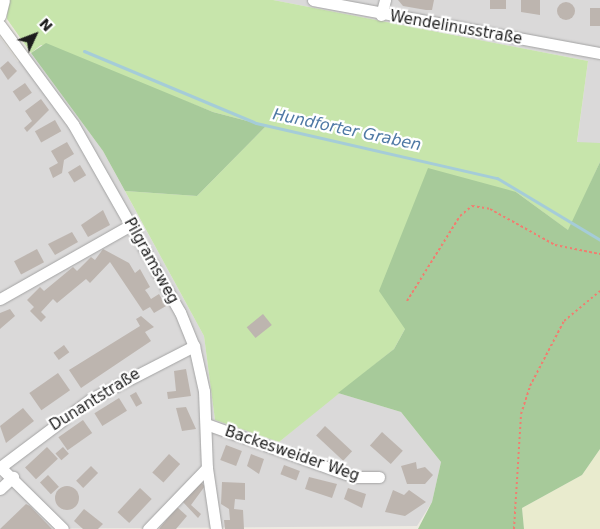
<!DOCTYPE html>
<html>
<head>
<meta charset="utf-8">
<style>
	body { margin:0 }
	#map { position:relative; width:600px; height:529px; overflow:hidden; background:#edeae2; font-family:"DejaVu Sans",sans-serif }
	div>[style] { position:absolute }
	.residential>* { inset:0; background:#dad9d9 }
	.farmland>* { inset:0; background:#e9ebce }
	.grass>* { inset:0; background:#c7e5ab }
	.forest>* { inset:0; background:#a7ca9a }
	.stream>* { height:3px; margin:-1.5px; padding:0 1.5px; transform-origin:1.5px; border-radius:1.5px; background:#a5ccd8 }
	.building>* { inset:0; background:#bdb5af; transform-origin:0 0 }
	.round { border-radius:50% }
	.path>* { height:2px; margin-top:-1px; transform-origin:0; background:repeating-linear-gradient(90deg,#f07e70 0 2.5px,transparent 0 5px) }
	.roads { filter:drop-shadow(0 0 1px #a3a3a3) drop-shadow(0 0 1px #a3a3a3) }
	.minor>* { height:11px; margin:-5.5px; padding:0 5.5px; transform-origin:5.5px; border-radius:5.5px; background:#fff }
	span { translate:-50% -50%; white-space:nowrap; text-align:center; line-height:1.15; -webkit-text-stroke:4.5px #fff; paint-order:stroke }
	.street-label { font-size:15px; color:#1c1c1c }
	.water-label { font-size:16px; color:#4f79a5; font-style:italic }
	.north { position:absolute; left:10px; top:10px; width:50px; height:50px; -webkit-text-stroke:4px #fff; paint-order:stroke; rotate:47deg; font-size:14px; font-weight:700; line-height:20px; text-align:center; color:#1c1c1c }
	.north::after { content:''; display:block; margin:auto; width:18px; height:22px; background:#1c1c1c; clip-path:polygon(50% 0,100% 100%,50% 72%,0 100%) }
</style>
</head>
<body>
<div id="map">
	<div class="residential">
		<div style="clip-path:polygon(273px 0,600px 0,600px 143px,577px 143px,588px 61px)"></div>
		<div style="clip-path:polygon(0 37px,18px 62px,31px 53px,103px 151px,204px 336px,215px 420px,279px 442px,338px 393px,401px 412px,441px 462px,432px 502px,417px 526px,0 529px)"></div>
	</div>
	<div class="farmland">
		<div style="clip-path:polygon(600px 449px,600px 529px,524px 529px,522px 508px,582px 475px)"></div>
	</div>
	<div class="grass">
		<div style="clip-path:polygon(8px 0,273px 0,588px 61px,577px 142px,600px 143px,600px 162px,569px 231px,516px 192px,405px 329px,394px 349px,279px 442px,215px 420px,204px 336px,125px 191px,197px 196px,266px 126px,213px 112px,41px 45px,31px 53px,7px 19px)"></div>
	</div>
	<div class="forest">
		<div style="clip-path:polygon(46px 43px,213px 112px,266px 126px,197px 196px,125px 191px,103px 151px,31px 53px)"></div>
		<div style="clip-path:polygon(600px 162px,600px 449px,582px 475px,522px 508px,524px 529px,418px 529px,432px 502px,441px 462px,401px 412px,338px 393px,394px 349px,405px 329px,379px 291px,428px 168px,516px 192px,568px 230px)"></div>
	</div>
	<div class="stream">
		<div style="left:84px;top:51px;width:186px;rotate:22.7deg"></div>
		<div style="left:256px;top:123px;width:247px;rotate:12.9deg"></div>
		<div style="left:497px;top:178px;width:120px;rotate:31deg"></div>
	</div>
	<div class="building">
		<div style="clip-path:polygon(398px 0,434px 0,432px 10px,426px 10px,403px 6px)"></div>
		<div style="left:490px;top:0;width:16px;height:9px"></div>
		<div style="clip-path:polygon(521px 0,540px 0,540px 15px,521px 12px)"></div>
		<div class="round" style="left:557px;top:2px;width:18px;height:18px"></div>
		<div style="left:590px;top:8px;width:10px;height:18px"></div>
		<div style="clip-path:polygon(8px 61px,17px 71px,8px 80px,0 68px)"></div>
		<div style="left:25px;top:83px;width:12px;height:15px;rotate:55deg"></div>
		<div style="clip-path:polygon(41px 99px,49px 110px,27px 132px,24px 128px,32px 121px,25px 111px)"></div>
		<div style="left:55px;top:120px;width:13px;height:23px;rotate:61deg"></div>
		<div style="clip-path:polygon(67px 142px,74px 154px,64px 160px,62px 173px,53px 178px,49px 168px,58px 163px,51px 151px)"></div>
		<div style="left:80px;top:165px;width:12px;height:14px;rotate:59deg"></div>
		<div style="clip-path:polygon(103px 210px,110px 225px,88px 237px,81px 225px)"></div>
		<div style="clip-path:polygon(72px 232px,78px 242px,55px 255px,48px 244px)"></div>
		<div style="left:37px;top:249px;width:15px;height:26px;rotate:62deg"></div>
		<div style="clip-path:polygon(103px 249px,129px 263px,135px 273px,140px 269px,150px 287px,145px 290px,148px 294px,151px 299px,159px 294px,166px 306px,154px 313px,150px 307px,143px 311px,110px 262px,90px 283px,86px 279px,57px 303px,53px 299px,41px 312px,46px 317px,41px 322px,30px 311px,34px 307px,27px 300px,40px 287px,44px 291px,73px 267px,77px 271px,91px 257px,95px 260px)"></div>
		<div style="clip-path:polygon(10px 309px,15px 316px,0 329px,0 313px)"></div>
		<div style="left:263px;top:314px;width:14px;height:21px;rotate:51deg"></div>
		<div style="clip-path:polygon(141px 316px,154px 327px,145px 332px,151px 341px,81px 388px,69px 370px,140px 326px,136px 319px)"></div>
		<div style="left:64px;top:345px;width:9px;height:13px;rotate:54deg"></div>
		<div style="clip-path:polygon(186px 369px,191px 396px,168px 399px,167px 392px,176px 391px,174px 371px)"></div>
		<div style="left:58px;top:373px;width:21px;height:35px;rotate:55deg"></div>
		<div style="left:136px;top:392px;width:13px;height:7px;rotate:61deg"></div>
		<div style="left:119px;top:398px;width:15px;height:29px;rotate:58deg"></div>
		<div style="clip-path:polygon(186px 407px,196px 429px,182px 431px,176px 408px)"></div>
		<div style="clip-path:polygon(23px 408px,34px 421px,6px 443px,0 426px)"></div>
		<div style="left:83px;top:420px;width:16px;height:30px;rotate:55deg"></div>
		<div style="left:325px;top:426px;width:37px;height:13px;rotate:43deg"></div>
		<div style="left:382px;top:432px;width:28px;height:18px;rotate:42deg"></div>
		<div style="left:226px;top:445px;width:17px;height:16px;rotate:21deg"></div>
		<div style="left:47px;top:447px;width:16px;height:30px;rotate:47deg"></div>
		<div style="left:63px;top:447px;width:9px;height:10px;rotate:49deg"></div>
		<div style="left:169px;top:454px;width:15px;height:25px;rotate:42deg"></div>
		<div style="clip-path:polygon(251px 454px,264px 459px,259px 474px,247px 466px)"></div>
		<div style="clip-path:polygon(416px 462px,417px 469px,425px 467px,433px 475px,425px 484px,407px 484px,401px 466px)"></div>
		<div style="left:284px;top:465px;width:17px;height:10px;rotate:21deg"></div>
		<div style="left:91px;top:466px;width:10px;height:21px;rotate:45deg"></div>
		<div style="left:48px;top:475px;width:16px;height:11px;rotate:47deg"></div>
		<div style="clip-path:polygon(309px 477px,337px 484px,332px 498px,305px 489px)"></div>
		<div style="clip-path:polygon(198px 480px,205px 486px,191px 505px,201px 514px,198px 518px,182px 501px)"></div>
		<div style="clip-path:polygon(222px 482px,245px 483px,245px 500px,235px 499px,234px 509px,243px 510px,244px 529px,225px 529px,224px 520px,230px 520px,229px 509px,221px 504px)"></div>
		<div class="round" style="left:55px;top:486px;width:24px;height:24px"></div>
		<div style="left:140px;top:488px;width:16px;height:33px;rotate:43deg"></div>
		<div style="clip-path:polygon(348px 488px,366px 494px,362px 508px,344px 499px)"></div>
		<div style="clip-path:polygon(393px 490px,404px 495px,409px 490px,426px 502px,405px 516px,385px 512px)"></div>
		<div style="clip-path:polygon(26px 504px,30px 506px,52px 529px,0 529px)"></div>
		<div style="clip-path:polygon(177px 507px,187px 516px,176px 529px,159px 529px)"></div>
		<div style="clip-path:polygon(84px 509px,103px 524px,98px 529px,83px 529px,74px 521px)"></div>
	</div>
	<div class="path">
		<div style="left:407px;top:301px;width:100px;rotate:-58.1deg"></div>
		<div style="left:460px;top:216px;width:16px;rotate:-40deg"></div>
		<div style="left:472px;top:206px;width:18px;rotate:9deg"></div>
		<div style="left:490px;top:209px;width:74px;rotate:29deg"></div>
		<div style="left:555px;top:245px;width:46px;rotate:11.3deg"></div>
		<div style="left:514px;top:529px;width:115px;rotate:-86.5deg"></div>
		<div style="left:521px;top:414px;width:29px;rotate:-72deg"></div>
		<div style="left:530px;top:386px;width:73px;rotate:-62.4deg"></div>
		<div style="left:564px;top:321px;width:47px;rotate:-39.8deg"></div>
	</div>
	<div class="roads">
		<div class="minor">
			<div style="left:313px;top:0;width:292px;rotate:10.5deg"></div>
			<div style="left:381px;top:15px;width:16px;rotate:-75deg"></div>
			<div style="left:0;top:16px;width:16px;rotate:-76deg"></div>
			<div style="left:0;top:25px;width:123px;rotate:53.6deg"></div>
			<div style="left:73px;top:124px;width:216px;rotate:60.4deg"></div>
			<div style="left:180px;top:312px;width:37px;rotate:68deg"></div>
			<div style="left:194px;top:346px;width:46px;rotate:77.5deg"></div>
			<div style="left:204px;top:391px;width:77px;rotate:87.8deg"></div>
			<div style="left:207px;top:468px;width:62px;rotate:81.6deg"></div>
			<div style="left:0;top:299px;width:150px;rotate:-29.5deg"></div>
			<div style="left:206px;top:424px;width:157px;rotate:19.7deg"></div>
			<div style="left:354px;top:477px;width:25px"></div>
			<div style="left:3px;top:465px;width:110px;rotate:-36.9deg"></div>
			<div style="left:91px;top:399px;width:116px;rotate:-27.2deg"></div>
			<div style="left:0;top:467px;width:88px;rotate:44.5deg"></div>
			<div style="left:0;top:489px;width:18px;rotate:-43deg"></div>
			<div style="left:148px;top:529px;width:85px;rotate:-46deg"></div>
		</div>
	</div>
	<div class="street-label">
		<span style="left:456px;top:28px;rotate:10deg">Wendelinusstraße</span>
		<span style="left:151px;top:261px;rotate:61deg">Pilgramsweg</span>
		<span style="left:95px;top:400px;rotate:-32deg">Dunantstraße</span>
		<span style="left:292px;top:454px;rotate:19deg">Backesweider Weg</span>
	</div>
	<div class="water-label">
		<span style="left:347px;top:130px;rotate:12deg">Hundforter Graben</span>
	</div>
	<div class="north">N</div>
</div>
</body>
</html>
